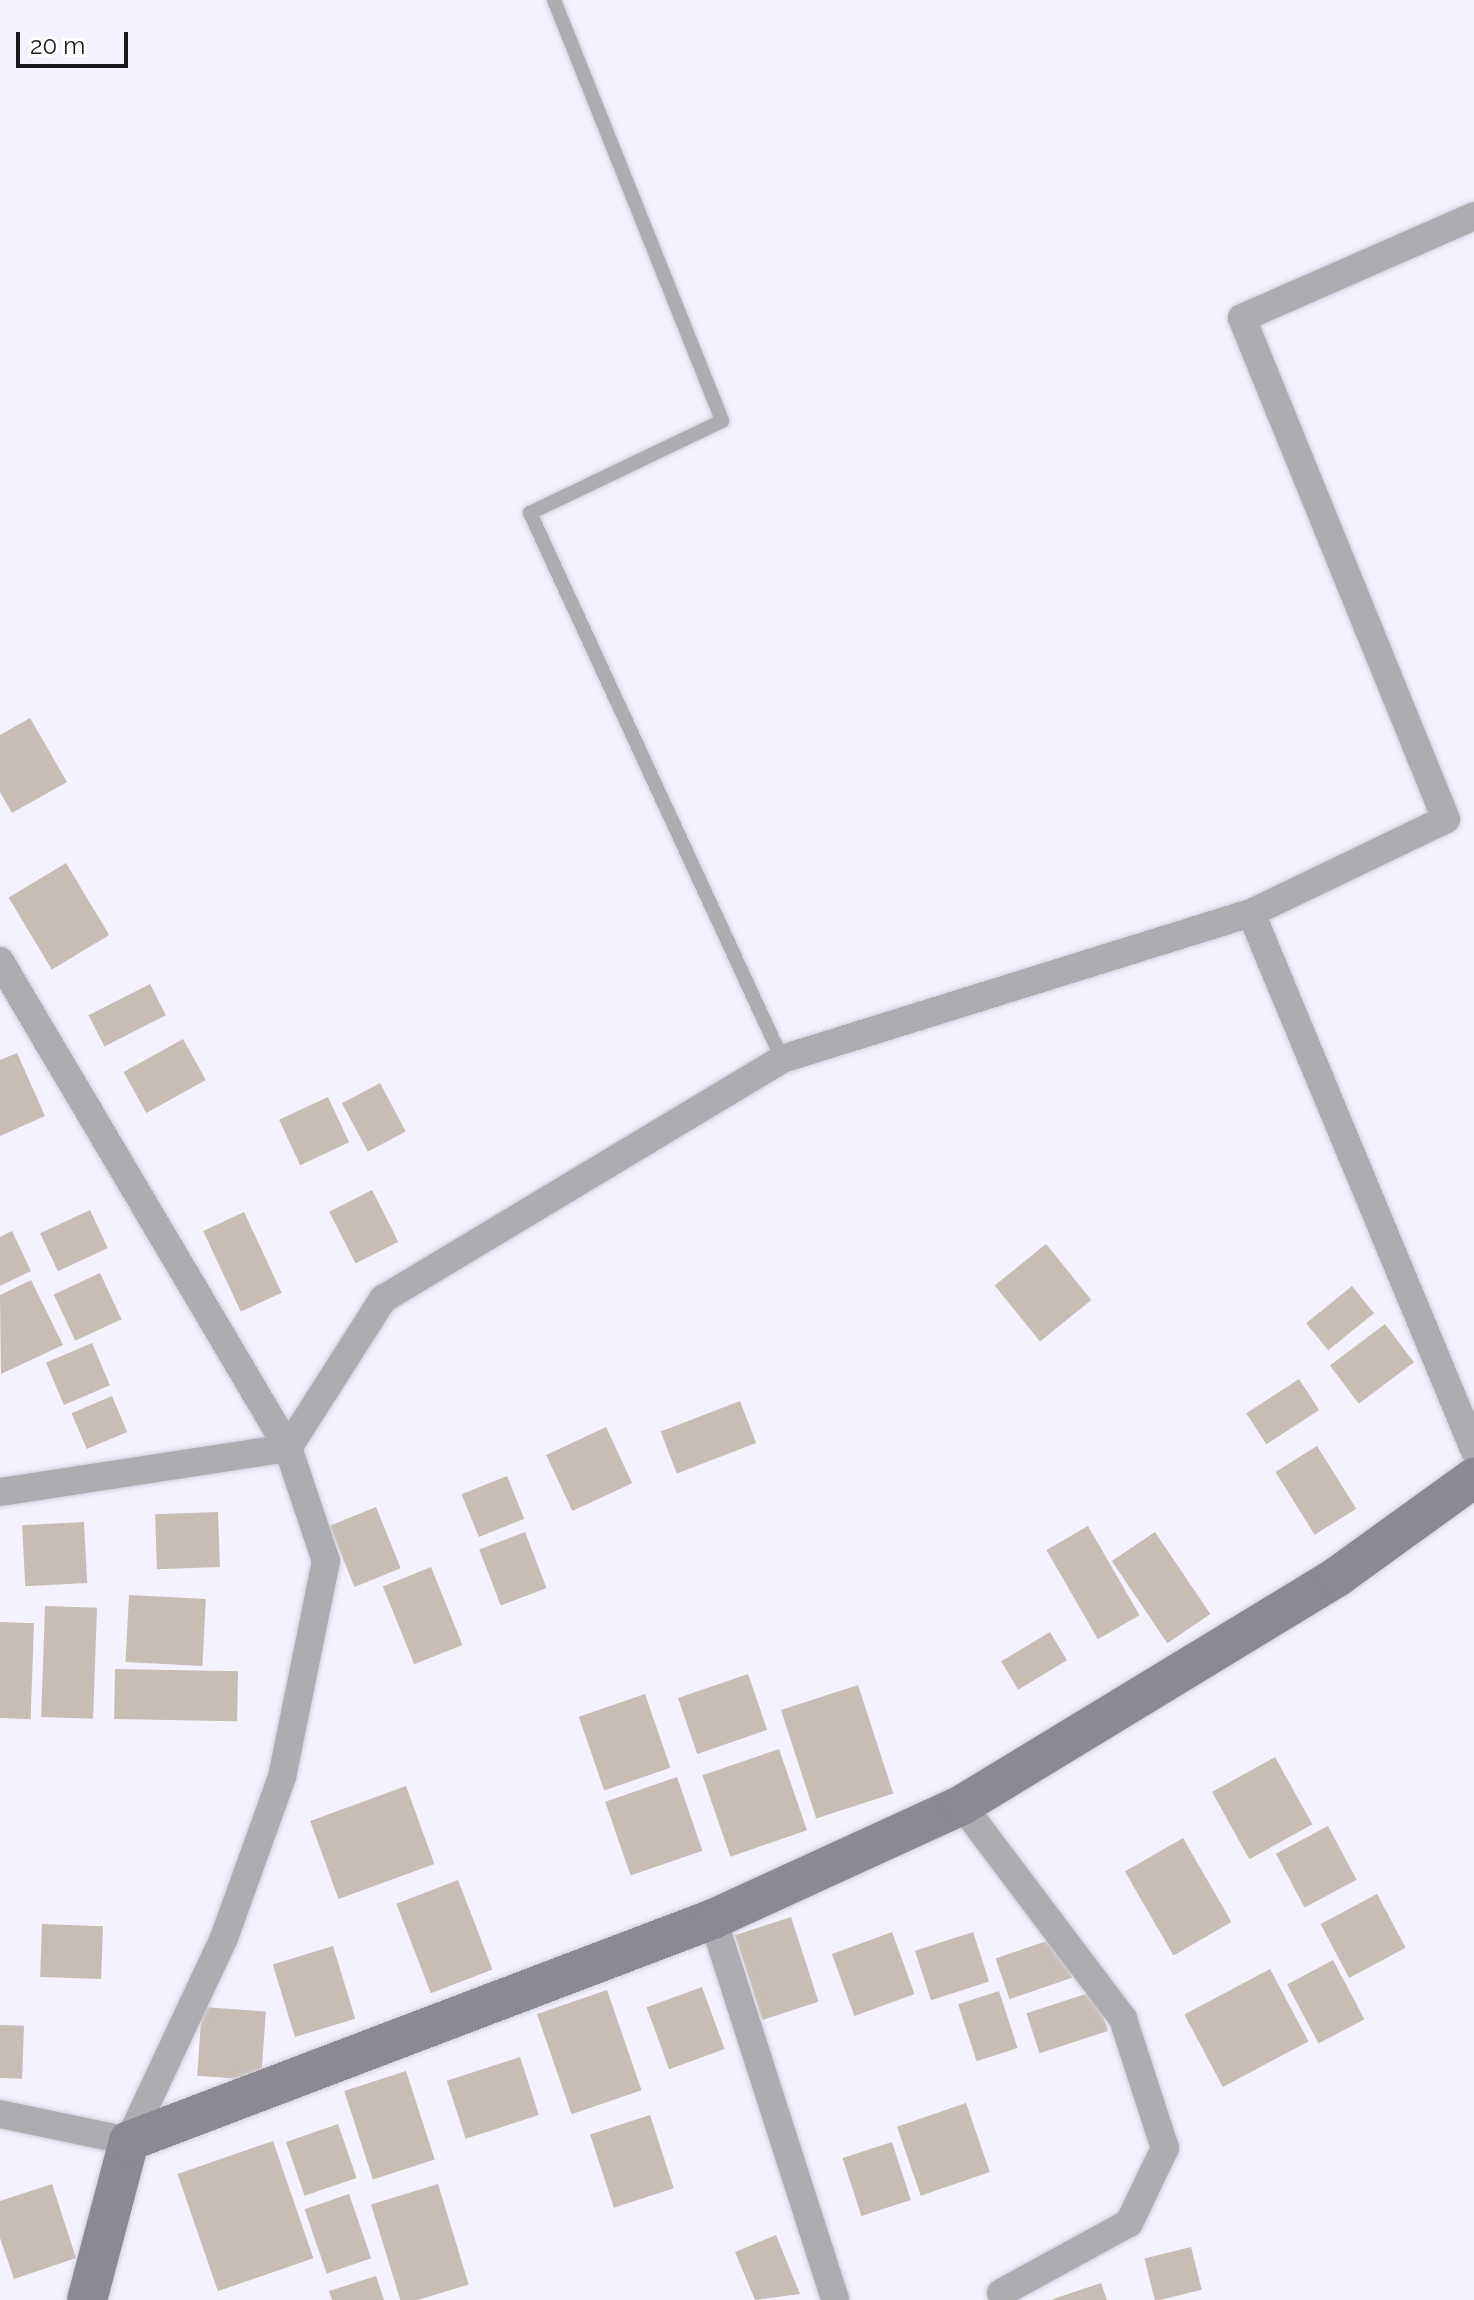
<!DOCTYPE html>
<html>
<head>
<meta charset="utf-8">
<style>
	body { margin:0 }
	#map { position:relative; width:1474px; height:2300px; overflow:hidden; background:#f4f2fe; font-family:Raleway,sans-serif }
	div>[style] { position:absolute }
	.building>* { inset:0; background:#c7bdb5; transform-origin:0 0 }
	.roads { filter:drop-shadow(0 0 2px #d1cfda) drop-shadow(0 0 2px #d1cfda) }
	.lane>* { height:14px; margin:-7px; padding:0 7px; transform-origin:7px; border-radius:7px; background:#adacb1 }
	.street>* { height:28px; margin:-14px; padding:0 14px; transform-origin:14px; border-radius:14px; background:#adacb1 }
	.secondary>* { height:40px; margin:-20px; padding:0 20px; transform-origin:20px; border-radius:20px; background:#8b8991 }
	span { translate:-50% -50%; white-space:nowrap; text-align:center; line-height:1.15; -webkit-text-stroke:6px #fff; paint-order:stroke }
	.scale { position:absolute; left:16px; top:32px; width:112px; height:36px; box-sizing:border-box; border:4px solid #1a191d; border-top:0; padding-left:10px; font-size:24px; line-height:28px; white-space:nowrap; color:#1a191d; -webkit-text-stroke:6px #fff; paint-order:stroke }
</style>
</head>
<body>
<div id="map">
	<div class="building">
		<div style="clip-path:polygon(30px 718px,67px 782px,12px 813px,0 792px,0 735px)"></div>
		<div style="left:66px;top:863px;width:84px;height:67px;rotate:59deg"></div>
		<div style="left:150px;top:984px;width:35px;height:69px;rotate:63deg"></div>
		<div style="left:183px;top:1039px;width:47px;height:68px;rotate:61deg"></div>
		<div style="clip-path:polygon(17px 1053px,45px 1116px,0 1136px,0 1060px)"></div>
		<div style="left:380px;top:1083px;width:55px;height:43px;rotate:62deg"></div>
		<div style="left:328px;top:1097px;width:50px;height:54px;rotate:65deg"></div>
		<div style="left:372px;top:1190px;width:58px;height:48px;rotate:63deg"></div>
		<div style="left:90px;top:1210px;width:42px;height:55px;rotate:65deg"></div>
		<div style="left:244px;top:1212px;width:89px;height:45px;rotate:65deg"></div>
		<div style="clip-path:polygon(12px 1231px,31px 1271px,0 1286px,0 1237px)"></div>
		<div style="left:1046px;top:1244px;width:72px;height:66px;rotate:51deg"></div>
		<div style="left:100px;top:1273px;width:51px;height:51px;rotate:65deg"></div>
		<div style="clip-path:polygon(31px 1280px,63px 1345px,1px 1374px,0 1295px)"></div>
		<div style="left:1352px;top:1286px;width:35px;height:59px;rotate:51deg"></div>
		<div style="left:1385px;top:1324px;width:48px;height:69px;rotate:53deg"></div>
		<div style="left:92px;top:1343px;width:46px;height:50px;rotate:67deg"></div>
		<div style="left:1299px;top:1379px;width:37px;height:63px;rotate:57deg"></div>
		<div style="left:112px;top:1396px;width:39px;height:44px;rotate:67deg"></div>
		<div style="left:740px;top:1401px;width:45px;height:85px;rotate:69deg"></div>
		<div style="left:606px;top:1427px;width:62px;height:66px;rotate:65deg"></div>
		<div style="left:1317px;top:1446px;width:74px;height:49px;rotate:58deg"></div>
		<div style="left:507px;top:1476px;width:46px;height:49px;rotate:68deg"></div>
		<div style="left:376px;top:1507px;width:66px;height:50px;rotate:68deg"></div>
		<div style="left:218px;top:1512px;width:55px;height:63px;rotate:88deg"></div>
		<div style="left:84px;top:1522px;width:61px;height:62px;rotate:87deg"></div>
		<div style="left:1088px;top:1526px;width:103px;height:48px;rotate:60deg"></div>
		<div style="left:525px;top:1532px;width:60px;height:49px;rotate:69deg"></div>
		<div style="left:1155px;top:1532px;width:99px;height:52px;rotate:56deg"></div>
		<div style="left:431px;top:1567px;width:84px;height:52px;rotate:68deg"></div>
		<div style="left:129px;top:1595px;width:77px;height:67px;rotate:3deg"></div>
		<div style="left:45px;top:1606px;width:52px;height:111px;rotate:2deg"></div>
		<div style="left:0;top:1622px;width:34px;height:96px;rotate:2deg"></div>
		<div style="left:1050px;top:1632px;width:33px;height:57px;rotate:59deg"></div>
		<div style="left:115px;top:1669px;width:123px;height:50px;rotate:1deg"></div>
		<div style="left:748px;top:1674px;width:59px;height:74px;rotate:71deg"></div>
		<div style="left:858px;top:1685px;width:114px;height:81px;rotate:72deg"></div>
		<div style="left:645px;top:1694px;width:78px;height:70px;rotate:71deg"></div>
		<div style="left:779px;top:1749px;width:86px;height:81px;rotate:71deg"></div>
		<div style="left:1275px;top:1757px;width:77px;height:72px;rotate:61deg"></div>
		<div style="left:677px;top:1777px;width:78px;height:76px;rotate:71deg"></div>
		<div style="left:406px;top:1786px;width:83px;height:102px;rotate:70deg"></div>
		<div style="left:1328px;top:1826px;width:61px;height:59px;rotate:62deg"></div>
		<div style="left:1183px;top:1838px;width:97px;height:67px;rotate:60deg"></div>
		<div style="left:458px;top:1880px;width:96px;height:66px;rotate:69deg"></div>
		<div style="left:1377px;top:1894px;width:61px;height:64px;rotate:62deg"></div>
		<div style="left:791px;top:1917px;width:89px;height:59px;rotate:72deg"></div>
		<div style="left:42px;top:1924px;width:61px;height:53px;rotate:2deg"></div>
		<div style="left:892px;top:1932px;width:66px;height:64px;rotate:70deg"></div>
		<div style="left:973px;top:1932px;width:52px;height:61px;rotate:72deg"></div>
		<div style="left:1058px;top:1937px;width:43px;height:66px;rotate:71deg"></div>
		<div style="left:333px;top:1946px;width:76px;height:63px;rotate:73deg"></div>
		<div style="left:1333px;top:1960px;width:67px;height:52px;rotate:62deg"></div>
		<div style="left:1270px;top:1969px;width:82px;height:97px;rotate:62deg"></div>
		<div style="left:702px;top:1987px;width:66px;height:59px;rotate:70deg"></div>
		<div style="left:607px;top:1990px;width:106px;height:74px;rotate:71deg"></div>
		<div style="left:999px;top:1991px;width:60px;height:43px;rotate:72deg"></div>
		<div style="left:1095px;top:1991px;width:42px;height:72px;rotate:72deg"></div>
		<div style="left:202px;top:2007px;width:64px;height:69px;rotate:4deg"></div>
		<div style="left:0;top:2025px;width:24px;height:53px;rotate:2deg"></div>
		<div style="left:520px;top:2057px;width:61px;height:77px;rotate:72deg"></div>
		<div style="left:406px;top:2071px;width:93px;height:65px;rotate:72deg"></div>
		<div style="left:966px;top:2103px;width:73px;height:73px;rotate:71deg"></div>
		<div style="left:650px;top:2115px;width:77px;height:63px;rotate:72deg"></div>
		<div style="left:338px;top:2124px;width:57px;height:55px;rotate:71deg"></div>
		<div style="left:273px;top:2141px;width:124px;height:101px;rotate:71deg"></div>
		<div style="left:892px;top:2142px;width:61px;height:52px;rotate:72deg"></div>
		<div style="clip-path:polygon(52px 2184px,76px 2258px,14px 2279px,0 2238px,0 2201px)"></div>
		<div style="left:438px;top:2184px;width:105px;height:70px;rotate:73deg"></div>
		<div style="left:349px;top:2194px;width:68px;height:47px;rotate:71deg"></div>
		<div style="clip-path:polygon(776px 2235px,800px 2294px,755px 2300px,735px 2252px)"></div>
		<div style="left:1191px;top:2247px;width:44px;height:48px;rotate:76deg"></div>
		<div style="clip-path:polygon(376px 2276px,384px 2300px,332px 2300px,329px 2291px)"></div>
		<div style="clip-path:polygon(1101px 2283px,1107px 2300px,1053px 2300px,1053px 2299px)"></div>
	</div>
	<div class="roads">
		<div class="lane">
			<div style="left:554px;top:0;width:453px;rotate:68.2deg"></div>
			<div style="left:722px;top:421px;width:213px;rotate:154.4deg"></div>
			<div style="left:530px;top:513px;width:601px;rotate:65.22deg"></div>
		</div>
		<div class="street">
			<div style="left:1251px;top:913px;width:216px;rotate:-25.7deg"></div>
			<div style="left:1446px;top:819px;width:541px;rotate:-112.16deg"></div>
			<div style="left:1242px;top:318px;width:253px;rotate:-23.7deg"></div>
			<div style="left:0;top:961px;width:566px;rotate:59.4deg"></div>
			<div style="left:288px;top:1448px;width:177px;rotate:-57.5deg"></div>
			<div style="left:383px;top:1299px;width:466px;rotate:-31deg"></div>
			<div style="left:782px;top:1059px;width:491px;rotate:-17.3deg"></div>
			<div style="left:1251px;top:913px;width:581px;rotate:67.41deg"></div>
			<div style="left:0;top:1492px;width:291px;rotate:-8.7deg"></div>
			<div style="left:288px;top:1448px;width:119px;rotate:71.4deg"></div>
			<div style="left:326px;top:1561px;width:220px;rotate:101.5deg"></div>
			<div style="left:282px;top:1777px;width:171px;rotate:109.8deg"></div>
			<div style="left:224px;top:1938px;width:224px;rotate:115.1deg"></div>
			<div style="left:129px;top:2141px;width:132px;rotate:-168.2deg"></div>
			<div style="left:962px;top:1805px;width:268px;rotate:53deg"></div>
			<div style="left:1123px;top:2019px;width:136px;rotate:72deg"></div>
			<div style="left:1165px;top:2148px;width:83px;rotate:115.6deg"></div>
			<div style="left:1129px;top:2223px;width:146px;rotate:151.3deg"></div>
			<div style="left:713px;top:1919px;width:400px;rotate:72.2deg"></div>
		</div>
		<div class="secondary">
			<div style="left:87px;top:2300px;width:164px;rotate:-75.2deg"></div>
			<div style="left:129px;top:2141px;width:625px;rotate:-20.81deg"></div>
			<div style="left:713px;top:1919px;width:274px;rotate:-24.6deg"></div>
			<div style="left:962px;top:1805px;width:440px;rotate:-31.3deg"></div>
			<div style="left:1338px;top:1576px;width:168px;rotate:-35.8deg"></div>
		</div>
	</div>
	<div class="scale">20 m</div>
</div>
</body>
</html>
